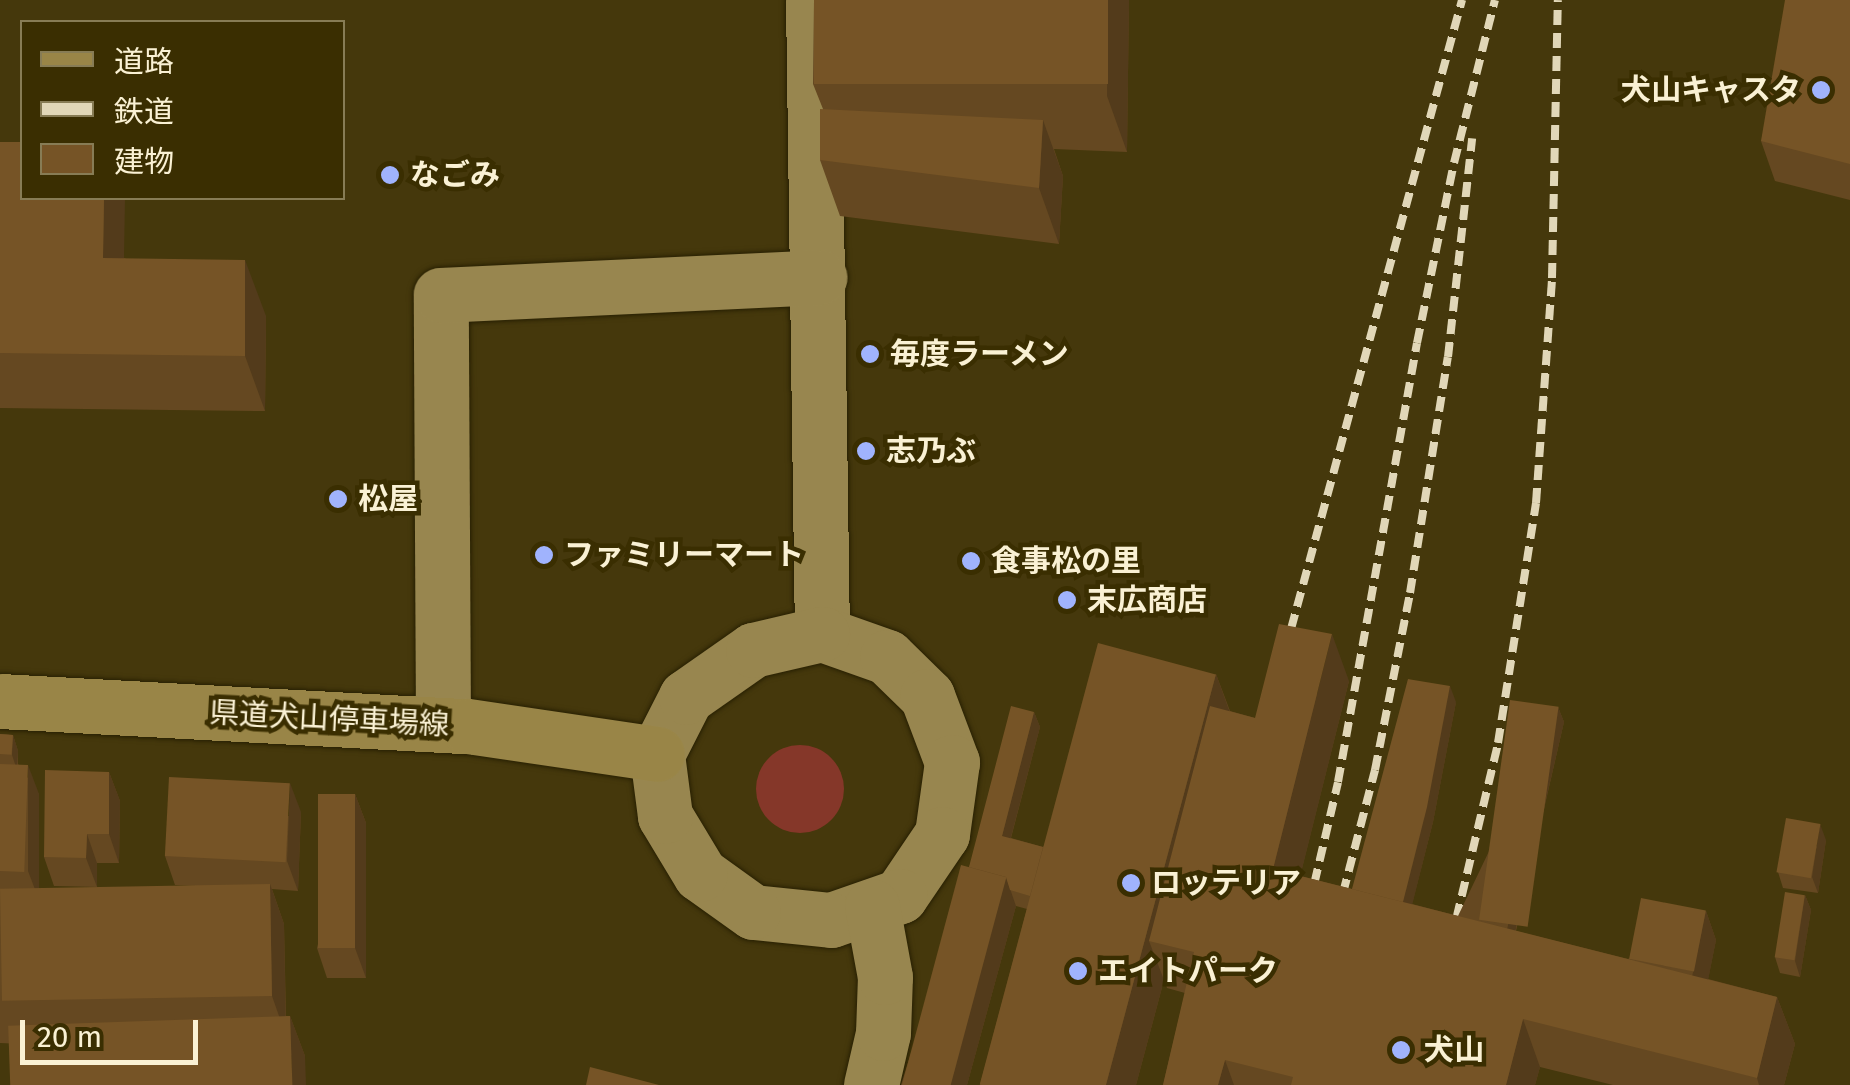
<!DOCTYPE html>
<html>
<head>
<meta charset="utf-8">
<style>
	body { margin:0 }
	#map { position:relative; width:1850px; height:1085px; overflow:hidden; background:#45380c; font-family:"Fira Sans","Noto Sans JP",sans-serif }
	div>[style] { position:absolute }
	.green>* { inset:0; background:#853729 }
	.round { border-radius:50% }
	.roads { filter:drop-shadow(0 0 2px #282003) drop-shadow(0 0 2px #282003) }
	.minor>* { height:55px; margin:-27.5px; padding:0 27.5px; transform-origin:27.5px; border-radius:27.5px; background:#98864f }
	.secondary>* { height:55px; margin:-27.5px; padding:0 27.5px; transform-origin:27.5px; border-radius:27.5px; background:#998547 }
	.rail>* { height:8px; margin-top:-4px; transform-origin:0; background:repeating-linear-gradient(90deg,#e1d7b8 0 15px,transparent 0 23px) }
	.wall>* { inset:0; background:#654821 }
	.shaded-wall>* { inset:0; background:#533b1b }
	.building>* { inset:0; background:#765426; transform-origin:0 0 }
	.dots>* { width:28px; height:28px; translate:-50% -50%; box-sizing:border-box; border:5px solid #3a2e01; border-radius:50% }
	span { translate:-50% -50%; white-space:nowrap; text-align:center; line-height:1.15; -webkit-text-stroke:9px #3a2e01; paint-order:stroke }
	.poi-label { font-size:30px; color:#faf1d4; font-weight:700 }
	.right { translate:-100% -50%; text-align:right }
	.left { translate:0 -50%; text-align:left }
	.street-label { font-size:30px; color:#faf1d4 }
	.legend { position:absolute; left:20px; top:20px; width:325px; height:180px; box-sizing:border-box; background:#3a2e01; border:2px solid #877c55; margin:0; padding:12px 18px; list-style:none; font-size:30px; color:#faf1d4 }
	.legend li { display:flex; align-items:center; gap:20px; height:50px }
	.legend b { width:50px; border:2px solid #877c55 }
	.scale { position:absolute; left:20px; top:1020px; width:178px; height:45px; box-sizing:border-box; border:5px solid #faf1d4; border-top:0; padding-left:12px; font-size:30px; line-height:35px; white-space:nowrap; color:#faf1d4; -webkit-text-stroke:8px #3a2e01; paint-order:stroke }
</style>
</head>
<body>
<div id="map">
	<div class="green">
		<div class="round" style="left:756px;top:745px;width:88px;height:88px"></div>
	</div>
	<div class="roads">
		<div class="minor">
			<div style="left:813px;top:0;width:634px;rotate:89.19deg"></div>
			<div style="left:822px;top:634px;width:69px;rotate:19.5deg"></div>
			<div style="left:887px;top:657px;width:56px;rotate:44.3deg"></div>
			<div style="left:927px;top:696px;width:71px;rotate:69.3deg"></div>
			<div style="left:952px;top:762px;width:73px;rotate:97.9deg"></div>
			<div style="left:942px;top:834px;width:75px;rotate:124.1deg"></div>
			<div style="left:900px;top:896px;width:73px;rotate:160.8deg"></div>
			<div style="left:831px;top:920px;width:78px;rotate:-174.1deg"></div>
			<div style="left:753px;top:912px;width:65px;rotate:-144.4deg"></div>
			<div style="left:700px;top:874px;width:68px;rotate:-121.1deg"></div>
			<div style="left:665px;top:816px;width:63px;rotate:-97.4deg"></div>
			<div style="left:657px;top:754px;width:64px;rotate:-63deg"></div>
			<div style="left:686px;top:697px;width:82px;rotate:-35deg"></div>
			<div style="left:753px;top:650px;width:71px;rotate:-13.1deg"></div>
			<div style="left:443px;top:725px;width:430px;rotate:-90.3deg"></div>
			<div style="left:441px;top:295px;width:379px;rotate:-2.7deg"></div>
			<div style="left:871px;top:1085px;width:53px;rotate:-77deg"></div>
			<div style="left:883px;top:1033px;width:56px;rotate:-88deg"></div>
			<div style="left:885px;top:977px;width:72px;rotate:-100.4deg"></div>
		</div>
		<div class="secondary">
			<div style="left:0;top:701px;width:469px;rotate:3.1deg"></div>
			<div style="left:468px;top:726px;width:191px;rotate:8.4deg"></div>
		</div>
	</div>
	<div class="rail">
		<div style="left:1285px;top:651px;width:675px;rotate:-74.79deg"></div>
		<div style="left:1309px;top:906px;width:127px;rotate:-76.8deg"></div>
		<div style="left:1338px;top:782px;width:446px;rotate:-79.8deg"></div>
		<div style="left:1417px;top:343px;width:184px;rotate:-78.4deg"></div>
		<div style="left:1454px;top:163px;width:168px;rotate:-75.9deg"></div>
		<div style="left:1337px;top:916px;width:151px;rotate:-75.4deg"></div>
		<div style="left:1375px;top:770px;width:180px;rotate:-78.8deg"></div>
		<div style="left:1410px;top:593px;width:239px;rotate:-80.9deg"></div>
		<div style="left:1448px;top:357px;width:220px;rotate:-83.7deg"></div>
		<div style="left:1451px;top:941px;width:204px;rotate:-76.6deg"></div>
		<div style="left:1498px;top:743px;width:243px;rotate:-81deg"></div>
		<div style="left:1536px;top:503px;width:226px;rotate:-85.9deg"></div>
		<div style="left:1552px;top:278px;width:278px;rotate:-88.8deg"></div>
	</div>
	<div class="wall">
		<div style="clip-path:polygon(814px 0,1129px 0,1127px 152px,1054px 149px,1063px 176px,1059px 244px,840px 216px,820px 160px,823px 109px,813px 84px)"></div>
		<div style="clip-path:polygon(1850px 0,1850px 200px,1775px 181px,1761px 141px)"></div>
		<div style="clip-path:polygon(0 142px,124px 198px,124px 258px,266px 316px,265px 411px,0 408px)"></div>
		<div style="clip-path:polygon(1216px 674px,1230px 711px,1255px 718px,1349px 681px,1300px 876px,1352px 889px,1456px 702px,1433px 822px,1412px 904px,1458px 916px,1558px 707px,1564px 722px,1516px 931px,1628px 959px,1706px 911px,1716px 940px,1708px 979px,1777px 997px,1795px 1044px,1784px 1085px,1613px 1085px,1540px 1067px,1535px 1085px,1163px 1085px,1185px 993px,1167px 988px,1164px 980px,1136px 1085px,980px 1085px,1027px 909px,1016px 906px,967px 1085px,901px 1085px,969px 867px,1034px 712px,1040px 727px,1011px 838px,1043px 847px)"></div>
		<div style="clip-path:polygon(0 734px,13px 735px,18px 751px,18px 764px,39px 794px,39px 889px,196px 886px,175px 885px,165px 856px,301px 812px,298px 891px,272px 889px,284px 924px,286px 1016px,290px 1016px,305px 1056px,0 1043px)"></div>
		<div style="clip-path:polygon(109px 772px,120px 801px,119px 863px,97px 863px,97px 887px,54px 886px,44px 857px)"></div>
		<div style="clip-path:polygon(355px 794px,366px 823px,366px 978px,327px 978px,317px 948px)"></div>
		<div style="clip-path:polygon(1826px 840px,1818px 893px,1783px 888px,1778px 872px)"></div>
		<div style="clip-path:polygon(1805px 895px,1811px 910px,1800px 977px,1780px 973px,1775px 957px)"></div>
	</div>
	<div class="shaded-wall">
		<div style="clip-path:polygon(1108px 0,1129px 0,1127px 152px,1107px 96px)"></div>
		<div style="clip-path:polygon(1043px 120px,1063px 176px,1059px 244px,1039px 188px)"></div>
		<div style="clip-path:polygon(104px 198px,125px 198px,123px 314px,103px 258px)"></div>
		<div style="clip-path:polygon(245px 260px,266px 316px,265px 411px,245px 356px)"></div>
		<div style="clip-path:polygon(1332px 634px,1349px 681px,1290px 917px,1273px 869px)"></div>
		<div style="clip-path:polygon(1216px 674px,1233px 721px,1149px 941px,1164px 980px,1136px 1085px,1106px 1085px)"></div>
		<div style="clip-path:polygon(1450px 686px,1456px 702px,1433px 822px,1402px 945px,1396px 929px)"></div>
		<div style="clip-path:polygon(1558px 707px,1564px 722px,1506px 971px,1501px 956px)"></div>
		<div style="clip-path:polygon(1034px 712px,1040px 727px,1007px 852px,1002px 836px)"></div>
		<div style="clip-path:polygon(13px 735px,18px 751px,17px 770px,12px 755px)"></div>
		<div style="clip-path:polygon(28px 765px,39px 794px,39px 900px,28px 871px)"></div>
		<div style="clip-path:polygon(109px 772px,120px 801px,119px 863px,109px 834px)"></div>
		<div style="clip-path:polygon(290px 783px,301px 812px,298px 891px,287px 861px)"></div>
		<div style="clip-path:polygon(355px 794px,366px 823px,366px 978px,355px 948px)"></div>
		<div style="clip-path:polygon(1820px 824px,1826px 840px,1818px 893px,1812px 877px)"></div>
		<div style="clip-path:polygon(87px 834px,97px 863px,97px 887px,86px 858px)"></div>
		<div style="clip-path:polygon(1006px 877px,1016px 906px,967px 1085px,949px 1085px)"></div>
		<div style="clip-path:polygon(270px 884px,284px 924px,286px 1036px,272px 996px)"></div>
		<div style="clip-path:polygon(1805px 895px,1811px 910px,1800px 977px,1795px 961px)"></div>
		<div style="clip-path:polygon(1706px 911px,1716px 940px,1703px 1006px,1692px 977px)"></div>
		<div style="clip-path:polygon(1777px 997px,1795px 1044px,1784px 1085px,1759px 1085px,1757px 1078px)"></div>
		<div style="clip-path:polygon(290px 1016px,305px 1056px,306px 1085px,292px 1085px)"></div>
		<div style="clip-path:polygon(1523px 1019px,1540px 1067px,1535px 1085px,1506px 1085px)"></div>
		<div style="clip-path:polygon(1225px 1060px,1234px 1085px,1218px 1085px)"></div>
	</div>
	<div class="building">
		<div style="left:814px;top:0;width:294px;height:84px"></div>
		<div style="clip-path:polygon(1785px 0,1850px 0,1850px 164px,1761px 141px)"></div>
		<div style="clip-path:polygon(820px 109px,1043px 120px,1039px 188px,820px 160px)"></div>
		<div style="clip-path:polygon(0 142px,22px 142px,22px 198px,104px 198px,103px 258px,245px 260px,245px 356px,0 353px)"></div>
		<div style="clip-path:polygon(1279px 624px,1332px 634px,1273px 869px,1777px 997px,1757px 1078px,1523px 1019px,1506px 1085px,1291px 1085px,1293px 1077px,1225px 1060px,1218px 1085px,1163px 1085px,1194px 952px,1149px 941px,1210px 706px,1255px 718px)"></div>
		<div style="left:1098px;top:643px;width:122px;height:457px;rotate:15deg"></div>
		<div style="clip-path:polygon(1408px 679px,1450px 686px,1427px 807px,1403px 902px,1352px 889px)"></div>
		<div style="left:1510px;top:700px;width:49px;height:222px;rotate:8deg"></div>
		<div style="clip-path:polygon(1011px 706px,1034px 712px,1002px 836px,1043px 847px,1030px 896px,1010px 890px,1006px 877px,969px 867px)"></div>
		<div style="left:0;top:734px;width:13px;height:20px;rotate:4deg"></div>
		<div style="left:0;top:764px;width:28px;height:107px;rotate:2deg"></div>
		<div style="clip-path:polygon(45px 770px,109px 772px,109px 834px,87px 834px,86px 858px,44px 857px)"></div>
		<div style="left:169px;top:777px;width:121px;height:79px;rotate:3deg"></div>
		<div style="left:318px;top:794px;width:37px;height:154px"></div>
		<div style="left:1786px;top:818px;width:35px;height:55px;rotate:10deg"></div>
		<div style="left:961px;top:865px;width:47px;height:228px;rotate:15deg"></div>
		<div style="left:270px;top:884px;width:112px;height:270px;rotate:89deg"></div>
		<div style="left:1785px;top:892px;width:20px;height:66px;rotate:9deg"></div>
		<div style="left:1641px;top:898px;width:66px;height:62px;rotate:11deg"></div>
		<div style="left:290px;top:1016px;width:69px;height:282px;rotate:88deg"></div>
		<div style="clip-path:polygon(590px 1067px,659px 1085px,586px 1085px)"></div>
	</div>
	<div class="dots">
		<div style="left:1821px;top:90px;background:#a0b3fd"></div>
		<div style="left:390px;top:175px;background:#a0b3fd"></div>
		<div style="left:870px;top:354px;background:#a0b3fd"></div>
		<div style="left:866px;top:451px;background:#a0b3fd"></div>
		<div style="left:338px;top:499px;background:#a0b3fd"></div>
		<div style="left:544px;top:555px;background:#a0b3fd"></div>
		<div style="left:971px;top:561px;background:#a0b3fd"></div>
		<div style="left:1067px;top:600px;background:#a0b3fd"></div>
		<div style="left:1131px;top:883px;background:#a0b3fd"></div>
		<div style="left:1078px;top:971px;background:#a0b3fd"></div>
		<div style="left:1401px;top:1050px;background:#a0b3fd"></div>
	</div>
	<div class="poi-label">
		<span class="right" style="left:1801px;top:90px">犬山キャスタ</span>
		<span class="left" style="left:410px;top:175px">なごみ</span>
		<span class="left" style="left:890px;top:354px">毎度ラーメン</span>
		<span class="left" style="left:886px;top:451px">志乃ぶ</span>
		<span class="left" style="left:358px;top:499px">松屋</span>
		<span class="left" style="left:564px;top:555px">ファミリーマート</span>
		<span class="left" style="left:991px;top:561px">食事松の里</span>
		<span class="left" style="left:1087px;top:600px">末広商店</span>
		<span class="left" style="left:1151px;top:883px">ロッテリア</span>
		<span class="left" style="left:1098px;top:971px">エイトパーク</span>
		<span class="left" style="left:1424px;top:1050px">犬山</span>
	</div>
	<div class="street-label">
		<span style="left:329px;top:719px;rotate:3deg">県道犬山停車場線</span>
	</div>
	<ul class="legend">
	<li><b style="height:12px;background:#998547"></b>道路</li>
	<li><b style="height:12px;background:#e1d7b8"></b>鉄道</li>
	<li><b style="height:28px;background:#765426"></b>建物</li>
	</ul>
	<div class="scale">20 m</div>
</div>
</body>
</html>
